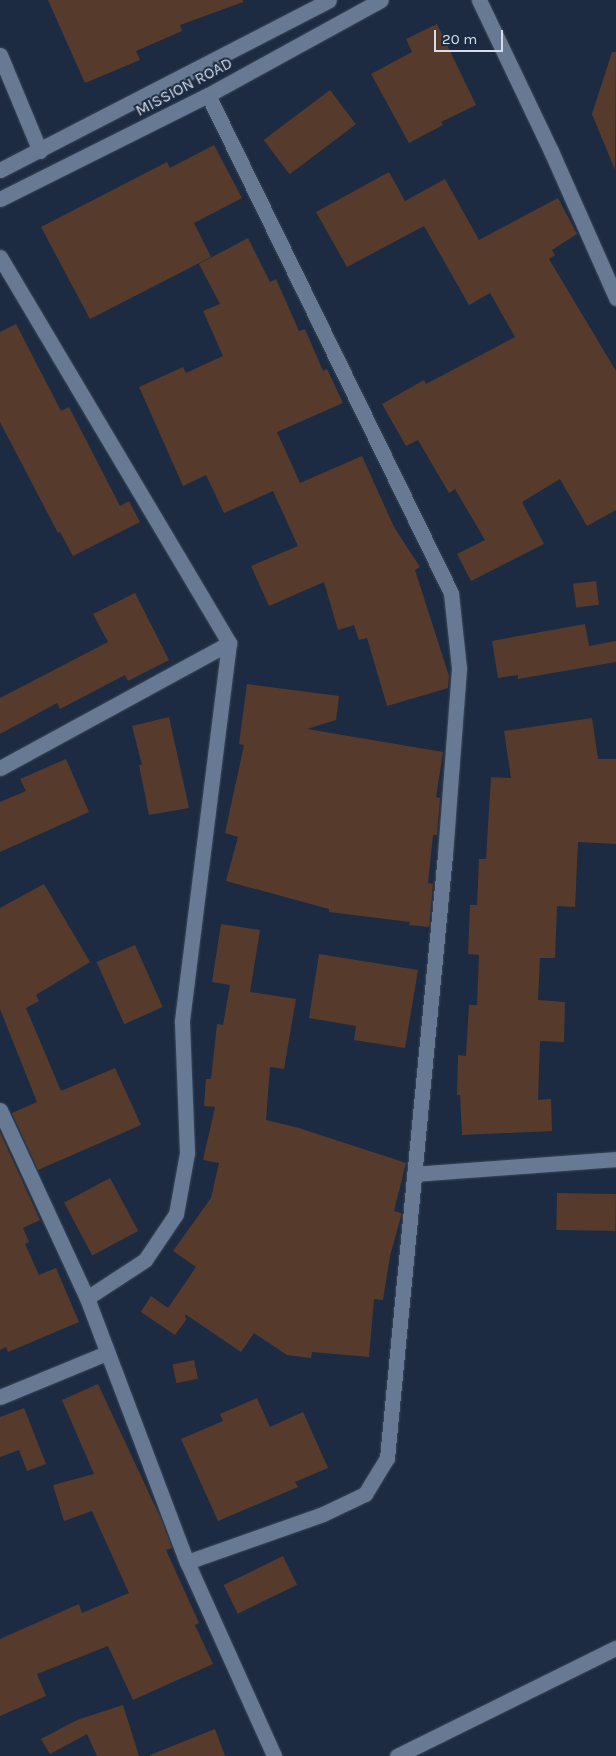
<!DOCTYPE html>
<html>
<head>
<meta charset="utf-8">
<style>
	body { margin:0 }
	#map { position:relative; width:616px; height:1756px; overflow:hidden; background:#1c2b41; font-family:Karla,sans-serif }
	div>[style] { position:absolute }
	.building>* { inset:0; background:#563b2d; transform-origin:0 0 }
	.roads { filter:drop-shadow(0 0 1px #3c485a) drop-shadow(0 0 1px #3c485a) }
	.minor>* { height:15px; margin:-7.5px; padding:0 7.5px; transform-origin:7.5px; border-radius:7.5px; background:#687993 }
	span { translate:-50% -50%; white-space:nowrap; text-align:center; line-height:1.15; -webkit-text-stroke:4px #1c2b41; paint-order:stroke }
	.street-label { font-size:16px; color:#d4deed }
	.scale { position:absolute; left:434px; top:30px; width:69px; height:22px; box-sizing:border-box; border:2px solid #d4deed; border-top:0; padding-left:6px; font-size:15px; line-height:18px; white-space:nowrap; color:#d4deed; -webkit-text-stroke:4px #1c2b41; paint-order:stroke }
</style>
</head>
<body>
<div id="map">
	<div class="building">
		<div style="clip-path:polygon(48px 0,243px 0,243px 2px,180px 25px,182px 31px,136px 51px,140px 60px,85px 83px)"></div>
		<div style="clip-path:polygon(437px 24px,476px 105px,441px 122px,443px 125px,409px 143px,371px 74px,412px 52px,406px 39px)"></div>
		<div style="clip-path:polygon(612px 52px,616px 52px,615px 170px,592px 114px)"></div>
		<div style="left:330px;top:90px;width:43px;height:83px;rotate:53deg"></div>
		<div style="clip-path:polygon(214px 145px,242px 198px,194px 223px,211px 257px,90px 319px,41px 227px,167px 162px,170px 168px)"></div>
		<div style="clip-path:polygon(389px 172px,405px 201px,445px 179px,479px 240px,558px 198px,577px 234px,552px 250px,555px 255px,549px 259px,616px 371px,616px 510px,587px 526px,560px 479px,522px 502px,544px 544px,471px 581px,457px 554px,485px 540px,455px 489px,449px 493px,418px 440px,406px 446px,382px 404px,424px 380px,426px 384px,515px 337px,490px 293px,469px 305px,424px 226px,347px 267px,316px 212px)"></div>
		<div style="clip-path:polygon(248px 238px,270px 282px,276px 279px,299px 331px,305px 329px,323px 371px,327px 369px,343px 403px,277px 432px,300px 483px,362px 456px,394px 527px,420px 567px,415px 570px,449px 676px,448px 688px,387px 706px,367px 638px,359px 640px,354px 625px,338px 630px,324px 582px,269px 606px,251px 566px,298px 546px,273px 491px,224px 513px,206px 475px,183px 486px,139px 387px,183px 367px,186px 373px,223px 356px,203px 311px,220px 304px,199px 264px)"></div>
		<div style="clip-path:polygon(16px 324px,61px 411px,69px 407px,120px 506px,129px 501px,140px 522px,73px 556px,60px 532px,58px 533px,0 422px,0 332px)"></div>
		<div style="left:596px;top:581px;width:24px;height:23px;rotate:83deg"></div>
		<div style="clip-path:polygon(135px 593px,169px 660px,128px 681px,125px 675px,60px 709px,57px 703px,0 734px,0 698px,108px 642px,93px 614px)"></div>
		<div style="clip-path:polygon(585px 624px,589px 646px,616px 641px,616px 662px,518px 679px,518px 675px,498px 678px,492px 641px)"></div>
		<div style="clip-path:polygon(247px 684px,339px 696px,336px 720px,307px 729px,443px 752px,436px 797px,440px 798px,437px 835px,433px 835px,428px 883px,433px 884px,429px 927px,409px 925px,410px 922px,329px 912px,329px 909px,226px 881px,238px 837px,225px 833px,244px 745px,239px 744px)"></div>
		<div style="clip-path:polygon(169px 717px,189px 808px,149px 815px,139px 765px,142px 765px,132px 726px)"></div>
		<div style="clip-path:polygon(592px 718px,598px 759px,616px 759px,616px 844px,578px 842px,575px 907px,557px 906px,555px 958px,540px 958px,538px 1000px,565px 1002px,564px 1042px,540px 1041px,538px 1100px,551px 1099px,552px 1131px,462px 1135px,460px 1095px,457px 1095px,458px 1055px,466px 1056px,469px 1005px,477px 1005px,479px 955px,468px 954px,470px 905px,477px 905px,479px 859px,486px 859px,491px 777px,511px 778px,504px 731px)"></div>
		<div style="clip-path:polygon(66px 759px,89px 812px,0 852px,0 802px,26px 791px,20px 779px)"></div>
		<div style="clip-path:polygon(44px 884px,90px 962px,36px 995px,39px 1001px,26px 1008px,61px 1091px,115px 1068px,141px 1125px,38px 1170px,12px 1113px,37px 1102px,0 1009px,0 908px)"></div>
		<div style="clip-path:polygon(221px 924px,260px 930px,250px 992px,296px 999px,284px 1069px,270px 1067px,266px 1120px,299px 1128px,406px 1163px,394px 1211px,401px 1213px,401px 1216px,390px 1256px,383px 1300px,374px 1299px,369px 1357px,312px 1352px,311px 1358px,287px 1355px,254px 1333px,241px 1352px,185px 1314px,186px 1320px,175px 1335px,141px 1312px,151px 1296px,168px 1308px,196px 1267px,173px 1251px,211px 1198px,219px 1163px,203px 1160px,215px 1107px,204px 1106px,206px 1079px,211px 1079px,217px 1024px,223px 1025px,230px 985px,212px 982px)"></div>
		<div style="left:135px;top:945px;width:68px;height:42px;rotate:66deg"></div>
		<div style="clip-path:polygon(319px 954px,418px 970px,405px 1048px,354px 1040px,356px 1026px,309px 1018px)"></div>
		<div style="clip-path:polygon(0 1132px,40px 1220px,23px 1228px,29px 1242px,25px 1244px,39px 1275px,56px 1268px,79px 1322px,8px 1352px,6px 1347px,0 1350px)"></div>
		<div style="left:110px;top:1178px;width:60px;height:52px;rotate:62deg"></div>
		<div style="left:557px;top:1193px;width:59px;height:37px;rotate:1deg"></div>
		<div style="left:194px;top:1360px;width:19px;height:22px;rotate:78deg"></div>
		<div style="clip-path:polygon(98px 1384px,162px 1521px,172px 1548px,166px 1550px,199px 1623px,195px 1625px,213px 1664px,133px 1700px,108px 1646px,37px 1674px,46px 1696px,0 1716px,0 1639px,79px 1604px,82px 1613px,129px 1593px,92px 1511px,64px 1521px,53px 1485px,94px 1474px,62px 1400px)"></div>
		<div style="clip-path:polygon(257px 1398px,270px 1427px,303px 1412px,328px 1468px,295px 1482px,298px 1487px,218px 1521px,181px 1439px,223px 1421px,220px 1414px)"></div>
		<div style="clip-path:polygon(24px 1408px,46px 1464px,27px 1471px,19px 1450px,0 1457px,0 1417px)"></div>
		<div style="left:283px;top:1556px;width:32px;height:66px;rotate:64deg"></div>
		<div style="clip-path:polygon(123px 1705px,139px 1756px,97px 1756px,87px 1734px,50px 1754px,41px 1739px,77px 1720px)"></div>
		<div style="clip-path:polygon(215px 1729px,225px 1756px,150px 1756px,150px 1755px)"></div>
	</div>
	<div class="roads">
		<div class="minor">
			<div style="left:479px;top:0;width:167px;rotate:64.5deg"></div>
			<div style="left:551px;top:151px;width:161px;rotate:66.1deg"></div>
			<div style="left:0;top:55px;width:104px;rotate:67.4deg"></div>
			<div style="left:0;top:170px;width:370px;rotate:-27.3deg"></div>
			<div style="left:0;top:199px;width:233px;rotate:-26.6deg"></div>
			<div style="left:208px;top:95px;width:197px;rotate:-28.8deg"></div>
			<div style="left:0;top:257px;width:449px;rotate:59.3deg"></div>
			<div style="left:229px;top:643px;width:382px;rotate:97.1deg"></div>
			<div style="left:182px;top:1022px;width:131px;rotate:87.8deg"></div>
			<div style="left:187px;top:1153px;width:62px;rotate:100.2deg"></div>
			<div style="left:176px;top:1214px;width:55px;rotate:124deg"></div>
			<div style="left:145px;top:1260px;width:69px;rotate:146.8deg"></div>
			<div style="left:0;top:768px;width:261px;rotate:-28.6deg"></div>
			<div style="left:0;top:1110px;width:207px;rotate:65.2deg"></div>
			<div style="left:87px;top:1298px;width:282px;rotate:69.3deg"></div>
			<div style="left:187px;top:1562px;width:213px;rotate:65.8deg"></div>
			<div style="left:414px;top:1174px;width:203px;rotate:-4.2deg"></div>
			<div style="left:0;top:1397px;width:116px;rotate:-22.4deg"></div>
			<div style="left:187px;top:1562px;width:144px;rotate:-19.4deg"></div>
			<div style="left:323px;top:1514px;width:47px;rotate:-25.5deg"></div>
			<div style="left:365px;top:1494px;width:42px;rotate:-58.6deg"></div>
			<div style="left:387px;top:1458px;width:606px;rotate:-84.51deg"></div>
			<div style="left:445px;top:855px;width:188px;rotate:-85.7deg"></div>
			<div style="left:459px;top:668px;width:75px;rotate:-96.1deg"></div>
			<div style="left:451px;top:593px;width:554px;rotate:-116.01deg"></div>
			<div style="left:397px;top:1756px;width:244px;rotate:-26.3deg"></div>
		</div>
	</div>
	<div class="street-label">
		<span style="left:184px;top:87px;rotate:-28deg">MISSION ROAD</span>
	</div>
	<div class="scale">20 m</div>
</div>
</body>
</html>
